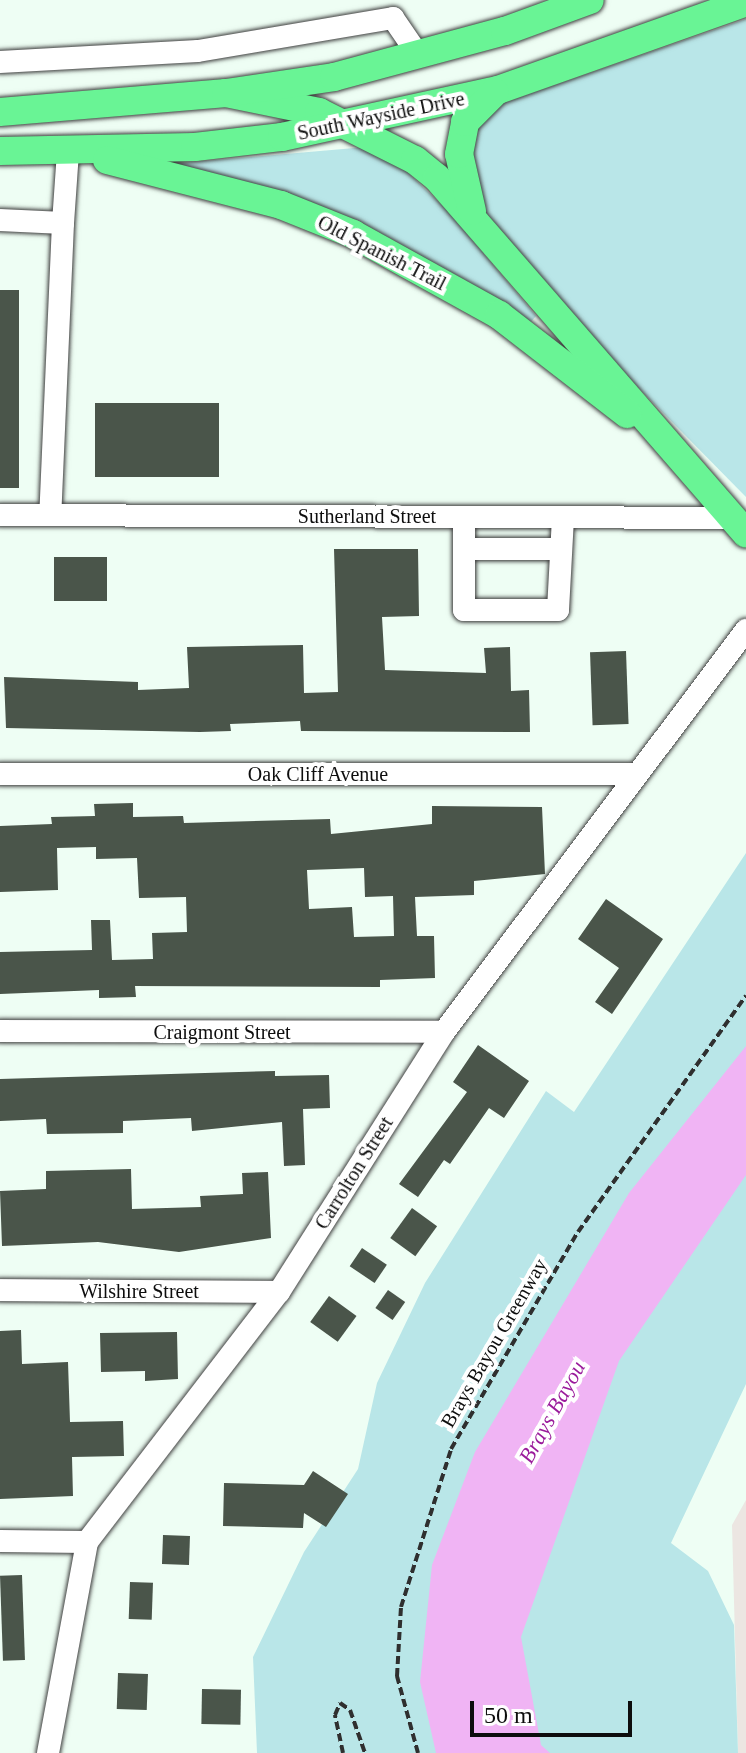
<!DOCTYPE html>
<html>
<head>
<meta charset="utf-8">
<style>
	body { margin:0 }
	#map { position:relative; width:746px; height:1753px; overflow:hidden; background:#eefef4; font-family:"Times New Roman",serif }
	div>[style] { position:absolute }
	.industrial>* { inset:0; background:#ece6e2 }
	.green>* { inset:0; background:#b9e6e8 }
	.water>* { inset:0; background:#f0b4f4 }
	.building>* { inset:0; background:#4a554a; transform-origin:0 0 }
	.path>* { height:4px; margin-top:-2px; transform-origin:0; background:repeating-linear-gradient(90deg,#2f2f2f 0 8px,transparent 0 12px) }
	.roads { filter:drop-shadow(0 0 2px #404040) drop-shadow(0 0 2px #404040) }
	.minor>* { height:22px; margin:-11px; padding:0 11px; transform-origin:11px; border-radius:11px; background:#fff }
	.major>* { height:28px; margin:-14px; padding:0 14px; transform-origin:14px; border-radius:14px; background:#69f495 }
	span { translate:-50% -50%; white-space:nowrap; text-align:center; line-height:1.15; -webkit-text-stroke:8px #fff; paint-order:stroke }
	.street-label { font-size:20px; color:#0d0d0d }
	.water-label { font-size:22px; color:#9a1b9b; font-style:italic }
	.scale { position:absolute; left:470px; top:1701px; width:162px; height:36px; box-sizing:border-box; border:4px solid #0d0d0d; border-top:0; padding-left:10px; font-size:24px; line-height:28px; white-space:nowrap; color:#0d0d0d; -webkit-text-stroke:6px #fff; paint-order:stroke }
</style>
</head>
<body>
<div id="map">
	<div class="industrial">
		<div style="clip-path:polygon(746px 1500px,746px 1753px,738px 1753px,732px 1525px)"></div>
	</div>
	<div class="green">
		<div style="clip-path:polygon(746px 19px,746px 497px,608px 357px,477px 206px,467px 168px,473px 132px,500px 104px)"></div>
		<div style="clip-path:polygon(366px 147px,402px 167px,448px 211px,536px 316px,529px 324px,169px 164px)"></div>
		<div style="clip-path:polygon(746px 853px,746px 1384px,671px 1543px,708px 1571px,734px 1625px,738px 1753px,257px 1753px,253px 1657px,304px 1552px,358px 1469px,377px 1383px,425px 1283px,546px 1091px,574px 1112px)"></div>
	</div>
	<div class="water">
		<div style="clip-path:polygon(746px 1046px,746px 1175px,619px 1361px,521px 1637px,541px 1745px,550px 1753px,436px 1753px,420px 1682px,432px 1565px,475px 1452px,629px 1193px)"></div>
	</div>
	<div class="building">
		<div style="left:0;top:290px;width:19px;height:198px"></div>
		<div style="left:219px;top:403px;width:74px;height:124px;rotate:90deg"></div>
		<div style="clip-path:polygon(334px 549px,418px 549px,419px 616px,382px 617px,385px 670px,486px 673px,484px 648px,510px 647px,511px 691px,529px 690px,530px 732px,301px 731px,300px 721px,230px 724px,231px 731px,200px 732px,6px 728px,4px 677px,138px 682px,138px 690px,189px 688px,187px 647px,303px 645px,304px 693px,338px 692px)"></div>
		<div style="left:54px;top:557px;width:53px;height:44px"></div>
		<div style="left:626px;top:651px;width:73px;height:36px;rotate:88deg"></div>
		<div style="clip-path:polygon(evenodd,133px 803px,133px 817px,183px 816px,184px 823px,330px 819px,331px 834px,432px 824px,432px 806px,542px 807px,545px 874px,474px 881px,474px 895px,415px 897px,417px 936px,434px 936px,435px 978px,380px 980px,380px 987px,135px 986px,136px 997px,99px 998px,99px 990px,0 994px,0 952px,92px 950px,91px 920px,110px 920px,112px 960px,153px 959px,152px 933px,187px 932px,186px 897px,139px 898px,137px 858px,96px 859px,96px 847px,57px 848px,58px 890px,0 892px,0 826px,52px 824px,51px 817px,95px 816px,94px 804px,133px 803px,364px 868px,365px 897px,393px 896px,394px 936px,354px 937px,352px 907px,309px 909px,307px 870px,364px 868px)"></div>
		<div style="clip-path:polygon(606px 899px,663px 939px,612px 1014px,595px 1002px,619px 968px,578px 939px)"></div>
		<div style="clip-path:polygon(478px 1045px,529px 1081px,504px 1118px,489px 1108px,450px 1164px,444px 1160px,418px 1197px,399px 1184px,467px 1092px,453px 1082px)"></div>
		<div style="clip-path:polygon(275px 1071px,275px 1076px,329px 1075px,330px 1108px,303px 1109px,305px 1165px,284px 1166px,282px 1122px,192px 1131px,191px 1118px,123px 1121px,123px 1133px,47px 1134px,46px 1119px,0 1121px,0 1079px)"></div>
		<div style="clip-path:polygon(131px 1169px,132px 1209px,201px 1207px,200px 1196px,243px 1194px,242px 1173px,268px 1172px,271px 1238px,179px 1252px,98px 1242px,2px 1246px,0 1191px,46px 1189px,46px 1171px)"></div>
		<div style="left:412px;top:1208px;width:31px;height:37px;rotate:36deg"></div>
		<div style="left:362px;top:1248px;width:30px;height:22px;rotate:34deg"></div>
		<div style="left:388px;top:1290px;width:21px;height:22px;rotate:35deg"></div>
		<div style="left:329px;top:1296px;width:34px;height:32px;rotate:36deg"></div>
		<div style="clip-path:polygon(21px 1330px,22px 1364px,68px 1362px,70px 1422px,123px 1421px,124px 1456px,72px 1457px,73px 1496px,0 1499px,0 1331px)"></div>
		<div style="clip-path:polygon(177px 1332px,178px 1379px,145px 1381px,145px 1371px,101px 1372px,100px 1333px)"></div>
		<div style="clip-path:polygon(313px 1471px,348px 1494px,326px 1527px,304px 1513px,303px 1528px,223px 1526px,224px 1483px,304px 1485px)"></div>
		<div style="left:163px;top:1535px;width:27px;height:29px;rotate:2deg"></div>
		<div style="left:22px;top:1575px;width:85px;height:22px;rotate:88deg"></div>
		<div style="left:130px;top:1582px;width:23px;height:37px;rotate:2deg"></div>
		<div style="left:118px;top:1673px;width:30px;height:36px;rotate:2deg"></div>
		<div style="left:202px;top:1689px;width:39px;height:35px;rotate:1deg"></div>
	</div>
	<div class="path">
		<div style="left:343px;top:1753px;width:39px;rotate:-102deg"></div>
		<div style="left:335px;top:1715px;width:13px;rotate:-67deg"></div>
		<div style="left:340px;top:1703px;width:12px;rotate:35deg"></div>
		<div style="left:350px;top:1710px;width:46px;rotate:70.8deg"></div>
		<div style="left:418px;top:1753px;width:80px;rotate:-105.3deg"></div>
		<div style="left:397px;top:1676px;width:69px;rotate:-86.7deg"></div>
		<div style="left:401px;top:1607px;width:166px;rotate:-72.4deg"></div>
		<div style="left:451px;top:1449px;width:251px;rotate:-59.7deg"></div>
		<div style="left:578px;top:1232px;width:290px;rotate:-54.6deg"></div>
	</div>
	<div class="roads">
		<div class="minor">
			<div style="left:0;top:62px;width:198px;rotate:-3.2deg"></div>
			<div style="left:198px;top:51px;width:198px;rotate:-9.6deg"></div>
			<div style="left:393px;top:18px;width:46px;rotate:55.6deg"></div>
			<div style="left:0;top:220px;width:63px;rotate:2.7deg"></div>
			<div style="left:63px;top:223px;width:292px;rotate:92.5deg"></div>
			<div style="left:63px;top:223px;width:71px;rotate:-86deg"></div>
			<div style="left:0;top:515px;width:734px;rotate:0.23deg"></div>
			<div style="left:464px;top:517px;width:93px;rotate:90deg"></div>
			<div style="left:464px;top:610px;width:94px"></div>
			<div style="left:558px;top:610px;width:93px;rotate:-86.9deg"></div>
			<div style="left:464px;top:549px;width:97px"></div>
			<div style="left:0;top:774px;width:635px"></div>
			<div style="left:0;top:1031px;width:444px;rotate:0.1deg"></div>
			<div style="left:0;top:1290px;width:279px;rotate:0.4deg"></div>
			<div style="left:0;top:1541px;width:87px;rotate:0.7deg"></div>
			<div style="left:48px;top:1753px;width:215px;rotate:-79.5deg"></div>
			<div style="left:87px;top:1542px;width:315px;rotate:-52.5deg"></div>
			<div style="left:279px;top:1292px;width:308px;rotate:-57.6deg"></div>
			<div style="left:444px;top:1032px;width:503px;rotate:-53.08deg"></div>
		</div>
		<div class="major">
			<div style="left:226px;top:93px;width:95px;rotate:11.5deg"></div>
			<div style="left:319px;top:112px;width:107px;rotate:26.6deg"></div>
			<div style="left:415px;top:160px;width:28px;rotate:39deg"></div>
			<div style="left:437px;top:178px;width:471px;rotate:49deg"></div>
			<div style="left:0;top:112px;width:227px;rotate:-4.8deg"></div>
			<div style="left:226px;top:93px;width:109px;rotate:-8.4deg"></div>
			<div style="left:334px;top:77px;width:177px;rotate:-15.1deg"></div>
			<div style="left:505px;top:31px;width:90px;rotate:-20deg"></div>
			<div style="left:0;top:151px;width:195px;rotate:-1.2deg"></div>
			<div style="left:195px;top:147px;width:88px;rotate:-6.6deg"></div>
			<div style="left:282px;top:137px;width:221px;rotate:-12.3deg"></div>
			<div style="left:498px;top:90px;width:263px;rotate:-19.5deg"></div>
			<div style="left:107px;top:160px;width:180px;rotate:14.5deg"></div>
			<div style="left:281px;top:205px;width:78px;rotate:21.9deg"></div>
			<div style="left:353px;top:234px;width:167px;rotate:29deg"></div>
			<div style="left:499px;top:315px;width:162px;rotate:37.7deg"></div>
			<div style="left:472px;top:211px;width:58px;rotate:-102.8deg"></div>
			<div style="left:459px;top:154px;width:33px;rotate:-79deg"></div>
			<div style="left:465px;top:122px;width:42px;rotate:-45deg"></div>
		</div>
	</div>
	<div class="street-label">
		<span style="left:381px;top:116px;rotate:-12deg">South Wayside Drive</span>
		<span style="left:382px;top:253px;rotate:27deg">Old Spanish Trail</span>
		<span style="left:367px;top:516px">Sutherland Street</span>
		<span style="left:318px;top:774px">Oak Cliff Avenue</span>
		<span style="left:222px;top:1032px">Craigmont Street</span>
		<span style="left:354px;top:1173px;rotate:-58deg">Carrolton Street</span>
		<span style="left:139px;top:1291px">Wilshire Street</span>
		<span style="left:494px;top:1343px;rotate:-60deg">Brays Bayou Greenway</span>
	</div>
	<div class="water-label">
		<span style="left:552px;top:1412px;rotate:-61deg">Brays Bayou</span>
	</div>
	<div class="scale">50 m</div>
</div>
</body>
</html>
